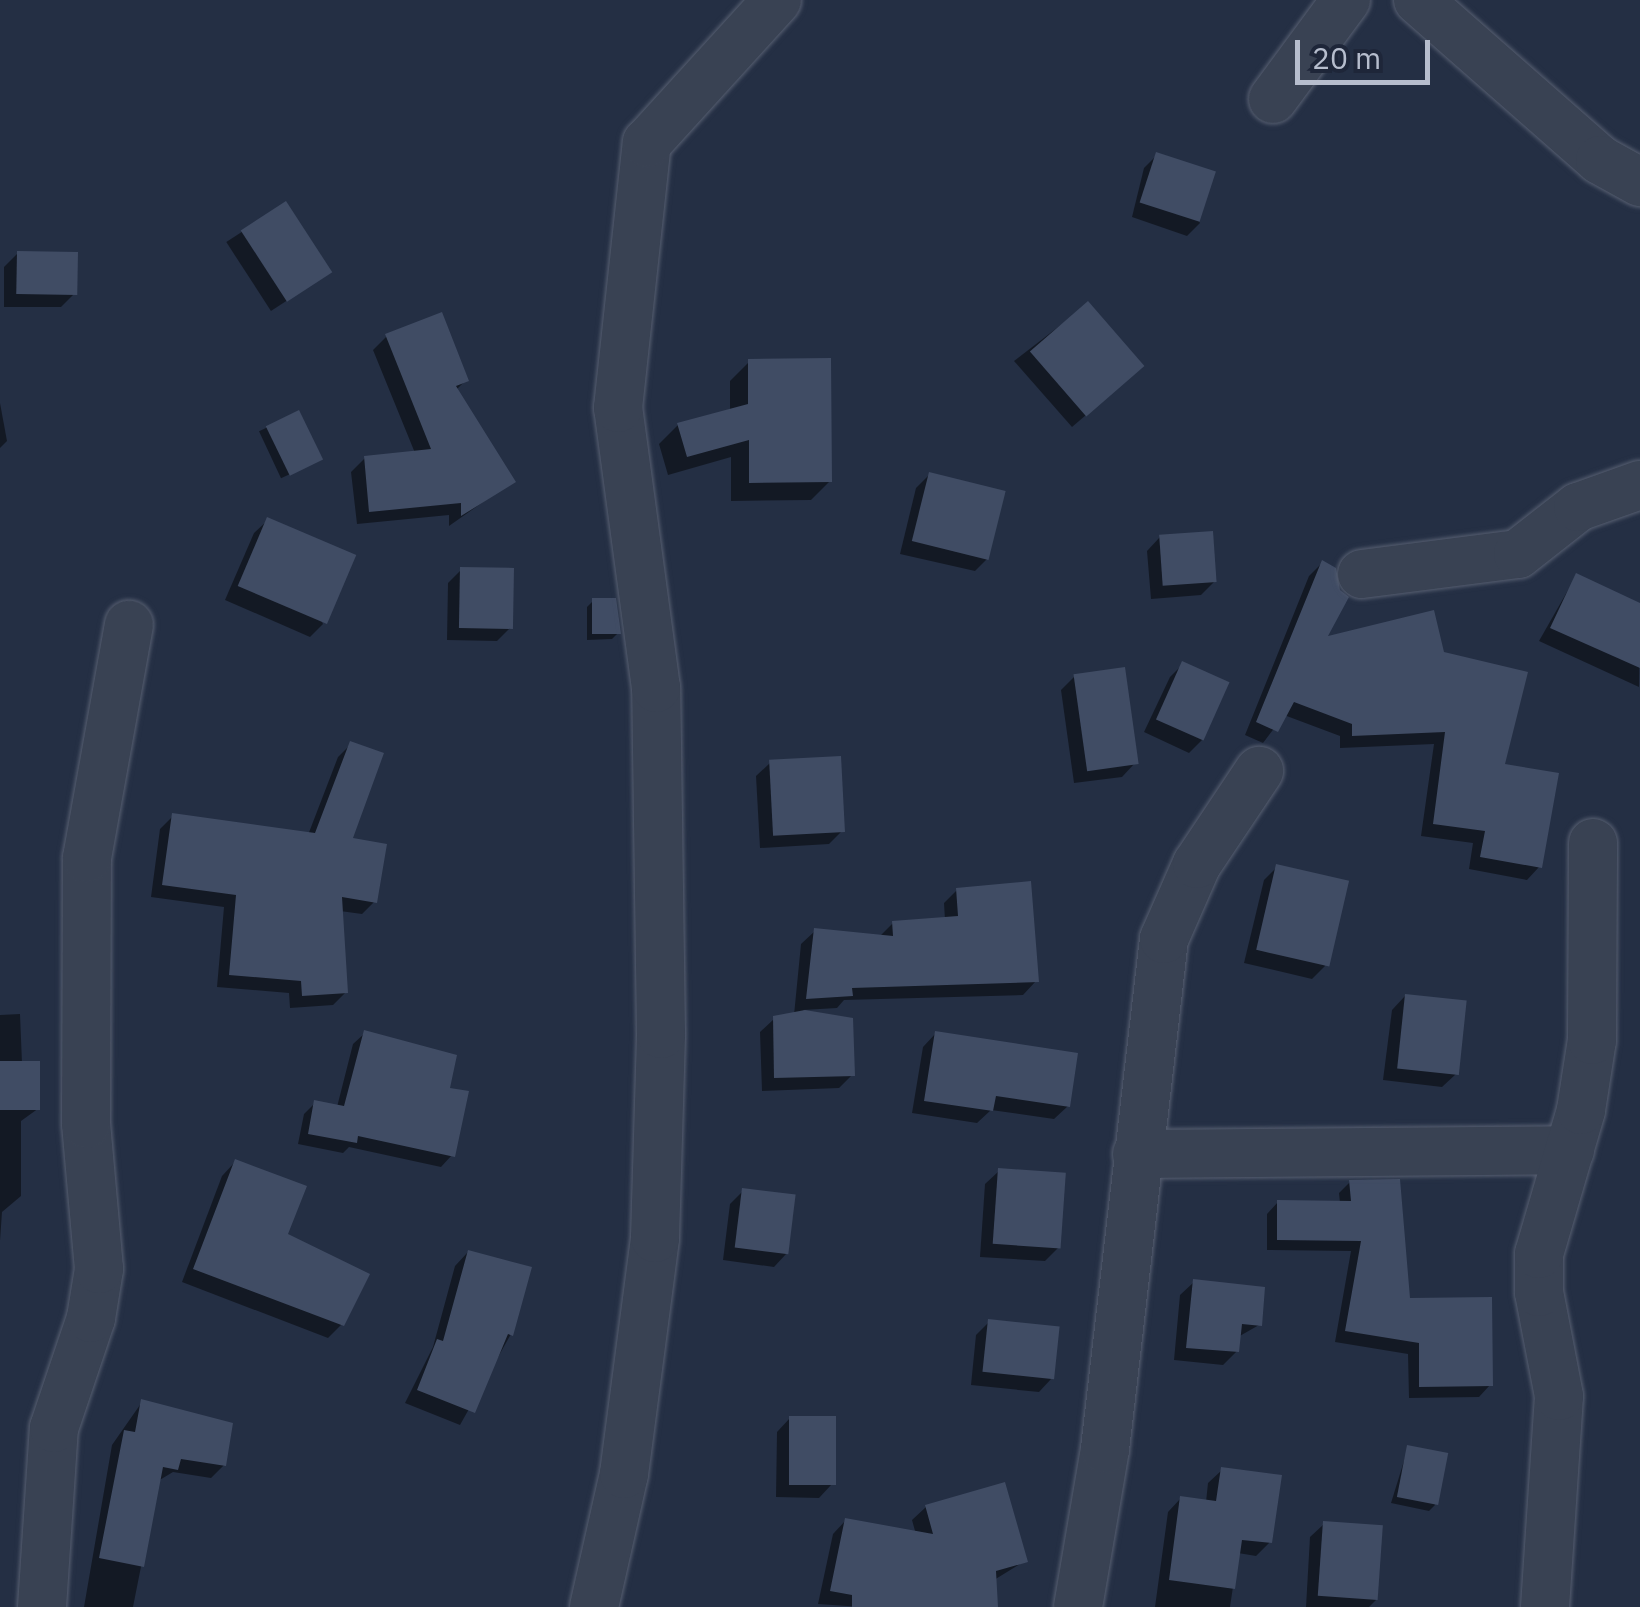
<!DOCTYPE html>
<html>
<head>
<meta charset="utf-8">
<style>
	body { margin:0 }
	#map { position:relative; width:1640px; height:1607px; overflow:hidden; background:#242f44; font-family:"IBM Plex Sans",sans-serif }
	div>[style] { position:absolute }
	.shadow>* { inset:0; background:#0007; transform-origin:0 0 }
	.building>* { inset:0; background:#404c64; transform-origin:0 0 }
	.roads { filter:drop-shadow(0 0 2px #575f71) drop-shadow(0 0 2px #575f71) }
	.street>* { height:48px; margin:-24px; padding:0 24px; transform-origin:24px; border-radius:24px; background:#394253 }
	span { translate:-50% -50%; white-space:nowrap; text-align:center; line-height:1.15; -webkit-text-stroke:8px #1e2639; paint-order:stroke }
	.scale { position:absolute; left:1295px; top:40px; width:135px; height:45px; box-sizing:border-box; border:5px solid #b6bdcd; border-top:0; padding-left:12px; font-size:30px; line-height:35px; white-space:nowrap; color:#b6bdcd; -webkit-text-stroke:8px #1e2639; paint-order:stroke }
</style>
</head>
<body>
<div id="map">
	<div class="shadow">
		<div style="clip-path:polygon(1157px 155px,1200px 223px,1187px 236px,1132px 217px,1144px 168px)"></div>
		<div style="left:285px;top:204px;width:82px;height:70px;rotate:57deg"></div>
		<div style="clip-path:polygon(18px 253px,74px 294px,61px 307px,4px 307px,4px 267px)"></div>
		<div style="clip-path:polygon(1088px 304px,1128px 379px,1072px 427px,1014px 361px)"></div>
		<div style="clip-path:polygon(387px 336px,466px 380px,456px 390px,513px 481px,449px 526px,449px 515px,357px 524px,351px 472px,365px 458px,415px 453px,373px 350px)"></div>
		<div style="clip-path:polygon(749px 362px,830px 481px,811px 500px,731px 501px,731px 457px,668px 475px,659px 444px,678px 425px,730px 411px,730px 381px)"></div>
		<div style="clip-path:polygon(0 403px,7px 441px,0 448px)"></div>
		<div style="left:298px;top:413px;width:52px;height:43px;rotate:65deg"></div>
		<div style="clip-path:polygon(929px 475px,988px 558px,975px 571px,900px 554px,916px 488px)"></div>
		<div style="clip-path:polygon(268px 520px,323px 624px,310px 637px,225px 600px,254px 533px)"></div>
		<div style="clip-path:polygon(1160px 537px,1215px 581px,1201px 595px,1151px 599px,1147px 551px)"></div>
		<div style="clip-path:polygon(1322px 563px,1323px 640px,1442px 654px,1502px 766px,1539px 867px,1527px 880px,1469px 869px,1473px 843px,1421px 836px,1434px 744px,1340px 748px,1340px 736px,1284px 715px,1263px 743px,1245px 735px,1309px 576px)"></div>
		<div style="clip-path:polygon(461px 570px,510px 628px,497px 641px,447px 640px,448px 583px)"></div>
		<div style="clip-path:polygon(1576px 576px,1640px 606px,1639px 687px,1539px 641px)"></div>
		<div style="clip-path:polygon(593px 601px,618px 633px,612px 639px,587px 640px,587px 607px)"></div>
		<div style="clip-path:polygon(1183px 664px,1202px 740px,1189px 753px,1144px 732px,1170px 677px)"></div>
		<div style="clip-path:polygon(1075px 676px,1135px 763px,1122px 777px,1074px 783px,1061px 690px)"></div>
		<div style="clip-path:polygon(351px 744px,350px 840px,374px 902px,362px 914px,340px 911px,346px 992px,333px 1005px,290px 1008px,289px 993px,217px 987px,224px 907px,151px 897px,160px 829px,173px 816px,308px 835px,338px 757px)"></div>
		<div style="clip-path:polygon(770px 763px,842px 831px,829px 844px,760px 848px,756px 776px)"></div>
		<div style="clip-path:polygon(1277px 867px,1325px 966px,1312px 979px,1244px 963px,1264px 880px)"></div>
		<div style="clip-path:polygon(957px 890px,1036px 981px,1023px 995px,844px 1000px,837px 1008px,803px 1010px,852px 1075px,839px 1088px,762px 1091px,760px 1032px,774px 1019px,794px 1015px,801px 944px,815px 931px,879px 937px,893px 923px,945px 920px,944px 903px)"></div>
		<div style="clip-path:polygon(1405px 996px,1456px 1074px,1442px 1087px,1383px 1080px,1392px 1010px)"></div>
		<div style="clip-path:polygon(20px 1014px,22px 1063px,39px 1108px,21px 1121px,21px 1196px,2px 1212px,0 1241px,0 1015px)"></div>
		<div style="clip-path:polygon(365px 1033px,447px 1090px,452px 1155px,441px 1167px,349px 1147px,343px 1153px,298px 1144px,304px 1114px,315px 1103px,337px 1107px,353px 1044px)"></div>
		<div style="clip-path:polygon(936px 1033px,1068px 1106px,1054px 1119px,991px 1110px,977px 1123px,912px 1113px,923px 1047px)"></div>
		<div style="clip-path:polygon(235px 1162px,342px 1324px,328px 1338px,182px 1282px,222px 1176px)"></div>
		<div style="clip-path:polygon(999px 1171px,1058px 1248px,1045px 1261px,980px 1257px,985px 1184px)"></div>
		<div style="clip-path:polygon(1350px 1182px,1408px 1301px,1490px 1385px,1479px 1397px,1409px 1398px,1408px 1354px,1335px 1342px,1351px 1251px,1267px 1250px,1267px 1214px,1278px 1202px,1340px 1203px,1339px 1193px)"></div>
		<div style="clip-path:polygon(743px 1191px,787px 1253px,774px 1267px,723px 1260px,730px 1204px)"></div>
		<div style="clip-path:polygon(468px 1252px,511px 1334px,460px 1425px,405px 1403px,433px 1347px,455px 1266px)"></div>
		<div style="clip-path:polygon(1194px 1282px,1259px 1325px,1238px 1337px,1237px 1351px,1223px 1365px,1174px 1360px,1180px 1295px)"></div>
		<div style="clip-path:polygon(989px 1322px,1052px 1378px,1039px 1392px,971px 1385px,976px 1335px)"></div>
		<div style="clip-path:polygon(142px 1402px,224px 1465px,211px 1478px,173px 1472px,158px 1481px,133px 1607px,84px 1607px,112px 1445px)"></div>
		<div style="clip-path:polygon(790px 1418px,832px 1484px,819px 1498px,776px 1497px,777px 1432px)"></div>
		<div style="clip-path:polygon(1408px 1448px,1435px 1505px,1429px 1511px,1391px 1503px)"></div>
		<div style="clip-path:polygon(1222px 1470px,1270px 1542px,1256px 1556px,1238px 1553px,1230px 1607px,1155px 1607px,1168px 1512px,1181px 1498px,1206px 1502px,1208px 1483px)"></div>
		<div style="clip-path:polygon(926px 1507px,1025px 1561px,994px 1580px,996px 1607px,936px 1607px,912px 1520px)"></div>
		<div style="clip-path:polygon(846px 1520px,862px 1607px,818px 1604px,833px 1534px)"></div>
		<div style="clip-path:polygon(1324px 1524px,1376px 1600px,1369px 1607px,1306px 1607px,1310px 1537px)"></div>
	</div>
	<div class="building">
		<div style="left:1156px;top:152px;width:63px;height:53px;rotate:18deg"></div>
		<div style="left:286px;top:201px;width:85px;height:54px;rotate:57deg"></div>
		<div style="left:17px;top:251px;width:61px;height:43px;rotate:1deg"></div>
		<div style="left:1088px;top:301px;width:86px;height:77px;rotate:49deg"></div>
		<div style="clip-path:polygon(442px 312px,469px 381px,456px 386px,516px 482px,461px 516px,461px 503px,369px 512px,364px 456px,431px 449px,385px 334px)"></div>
		<div style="clip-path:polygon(831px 358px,832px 482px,749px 483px,749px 440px,687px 457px,677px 423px,748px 404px,748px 359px)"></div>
		<div style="left:299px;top:410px;width:55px;height:37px;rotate:64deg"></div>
		<div style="left:929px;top:472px;width:79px;height:71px;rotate:14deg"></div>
		<div style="left:267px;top:517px;width:97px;height:75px;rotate:23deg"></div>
		<div style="left:1213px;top:531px;width:51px;height:54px;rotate:86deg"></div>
		<div style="clip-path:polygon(1322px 560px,1336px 568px,1340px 590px,1349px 597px,1328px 636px,1434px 610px,1444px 652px,1528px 672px,1505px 764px,1559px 773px,1542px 868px,1480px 857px,1485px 831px,1433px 824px,1445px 732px,1352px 736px,1352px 724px,1294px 702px,1278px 732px,1256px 722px)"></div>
		<div style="left:460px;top:567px;width:54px;height:61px;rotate:1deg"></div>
		<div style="clip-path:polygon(1576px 573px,1640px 603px,1640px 668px,1550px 628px)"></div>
		<div style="clip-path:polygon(592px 598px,616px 598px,621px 634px,592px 634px)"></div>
		<div style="left:1182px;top:661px;width:52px;height:64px;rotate:24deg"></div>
		<div style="left:1125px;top:667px;width:98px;height:52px;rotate:82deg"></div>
		<div style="clip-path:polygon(350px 741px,384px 753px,353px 838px,387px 844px,377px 903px,342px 897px,348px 993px,302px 996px,301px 981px,229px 975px,236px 895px,162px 885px,172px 813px,315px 833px)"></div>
		<div style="left:841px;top:756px;width:76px;height:72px;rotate:87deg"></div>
		<div style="left:1276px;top:864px;width:75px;height:88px;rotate:13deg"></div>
		<div style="clip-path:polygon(1031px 881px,1039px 982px,852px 988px,853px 996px,806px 999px,814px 928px,893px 936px,892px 921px,958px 916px,956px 888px)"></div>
		<div style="left:1405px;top:994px;width:62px;height:75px;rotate:6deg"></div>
		<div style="clip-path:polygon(805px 1010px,853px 1018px,855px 1076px,774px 1078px,773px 1016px)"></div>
		<div style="clip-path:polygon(364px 1030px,457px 1055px,450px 1088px,469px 1091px,455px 1157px,358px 1136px,357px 1143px,308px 1134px,314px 1100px,344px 1106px)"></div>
		<div style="clip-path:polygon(935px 1031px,1078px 1053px,1070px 1107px,996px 1096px,993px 1111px,924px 1101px)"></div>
		<div style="left:0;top:1061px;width:40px;height:49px"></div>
		<div style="clip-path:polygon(235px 1159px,307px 1186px,288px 1234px,370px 1274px,344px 1326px,193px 1269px)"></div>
		<div style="left:998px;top:1168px;width:68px;height:76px;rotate:4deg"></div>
		<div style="clip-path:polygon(1400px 1179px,1410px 1298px,1492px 1297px,1493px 1386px,1419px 1387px,1419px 1343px,1345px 1331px,1361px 1241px,1277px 1240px,1277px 1200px,1351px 1201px,1349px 1180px)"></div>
		<div style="left:742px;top:1188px;width:54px;height:60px;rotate:7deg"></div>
		<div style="clip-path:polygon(468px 1250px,532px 1267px,513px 1336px,508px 1334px,475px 1413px,417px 1390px,437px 1339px,443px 1341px)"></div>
		<div style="clip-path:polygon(1193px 1279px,1265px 1287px,1262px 1326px,1242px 1324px,1239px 1352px,1186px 1348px)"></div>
		<div style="left:988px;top:1319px;width:72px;height:53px;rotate:6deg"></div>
		<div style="clip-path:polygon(141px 1399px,233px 1423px,226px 1466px,181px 1459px,178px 1470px,163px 1467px,144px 1567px,99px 1558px,124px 1430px,135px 1432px)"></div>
		<div style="left:789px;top:1416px;width:47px;height:69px"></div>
		<div style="left:1407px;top:1445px;width:42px;height:53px;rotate:11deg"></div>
		<div style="clip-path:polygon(1221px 1467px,1282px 1475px,1272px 1543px,1242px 1540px,1235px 1589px,1169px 1580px,1180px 1496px,1216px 1501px)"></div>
		<div style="clip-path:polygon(1005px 1482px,1028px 1562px,996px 1571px,998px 1607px,852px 1607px,852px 1595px,830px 1591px,845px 1518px,933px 1534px,925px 1505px)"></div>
		<div style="left:1323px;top:1521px;width:60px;height:75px;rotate:4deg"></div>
	</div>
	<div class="roads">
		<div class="street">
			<div style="left:1418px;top:0;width:242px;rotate:41.3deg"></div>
			<div style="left:1600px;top:160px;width:46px;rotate:28.8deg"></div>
			<div style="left:1273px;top:99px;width:123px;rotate:-53.6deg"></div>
			<div style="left:1362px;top:574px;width:157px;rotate:-7.3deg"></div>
			<div style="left:1518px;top:554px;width:76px;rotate:-38.1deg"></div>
			<div style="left:1578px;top:507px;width:66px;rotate:-19.5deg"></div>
			<div style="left:1137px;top:1154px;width:433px;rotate:-0.5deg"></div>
			<div style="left:42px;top:1607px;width:179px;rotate:-86.2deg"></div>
			<div style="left:54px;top:1428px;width:116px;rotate:-71.4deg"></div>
			<div style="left:91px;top:1318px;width:50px;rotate:-80.7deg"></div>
			<div style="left:99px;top:1269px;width:146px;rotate:-95.1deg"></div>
			<div style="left:86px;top:1124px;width:266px;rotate:-89.8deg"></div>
			<div style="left:87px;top:858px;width:237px;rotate:-79.8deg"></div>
			<div style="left:594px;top:1607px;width:136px;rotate:-77.3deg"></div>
			<div style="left:624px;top:1474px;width:238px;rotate:-82.5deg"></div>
			<div style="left:655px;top:1238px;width:204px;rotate:-88.3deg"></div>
			<div style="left:661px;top:1034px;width:346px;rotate:-90.8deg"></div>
			<div style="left:656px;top:688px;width:283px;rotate:-97.7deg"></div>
			<div style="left:618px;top:408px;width:267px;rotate:-83.8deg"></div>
			<div style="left:647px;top:143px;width:193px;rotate:-47.7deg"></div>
			<div style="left:1078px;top:1607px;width:160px;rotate:-80.3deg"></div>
			<div style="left:1105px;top:1449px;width:513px;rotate:-83.4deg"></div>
			<div style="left:1164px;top:939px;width:82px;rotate:-66.3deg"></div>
			<div style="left:1197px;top:864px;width:112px;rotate:-56.3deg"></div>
			<div style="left:1545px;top:1607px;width:211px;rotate:-86.2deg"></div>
			<div style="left:1559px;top:1396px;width:106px;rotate:-100.9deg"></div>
			<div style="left:1539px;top:1292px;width:38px;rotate:-90deg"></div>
			<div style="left:1539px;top:1254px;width:150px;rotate:-73.7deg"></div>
			<div style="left:1581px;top:1110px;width:71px;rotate:-81.1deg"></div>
			<div style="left:1592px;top:1040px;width:197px;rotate:-89.7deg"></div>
		</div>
	</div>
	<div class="scale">20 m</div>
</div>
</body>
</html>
